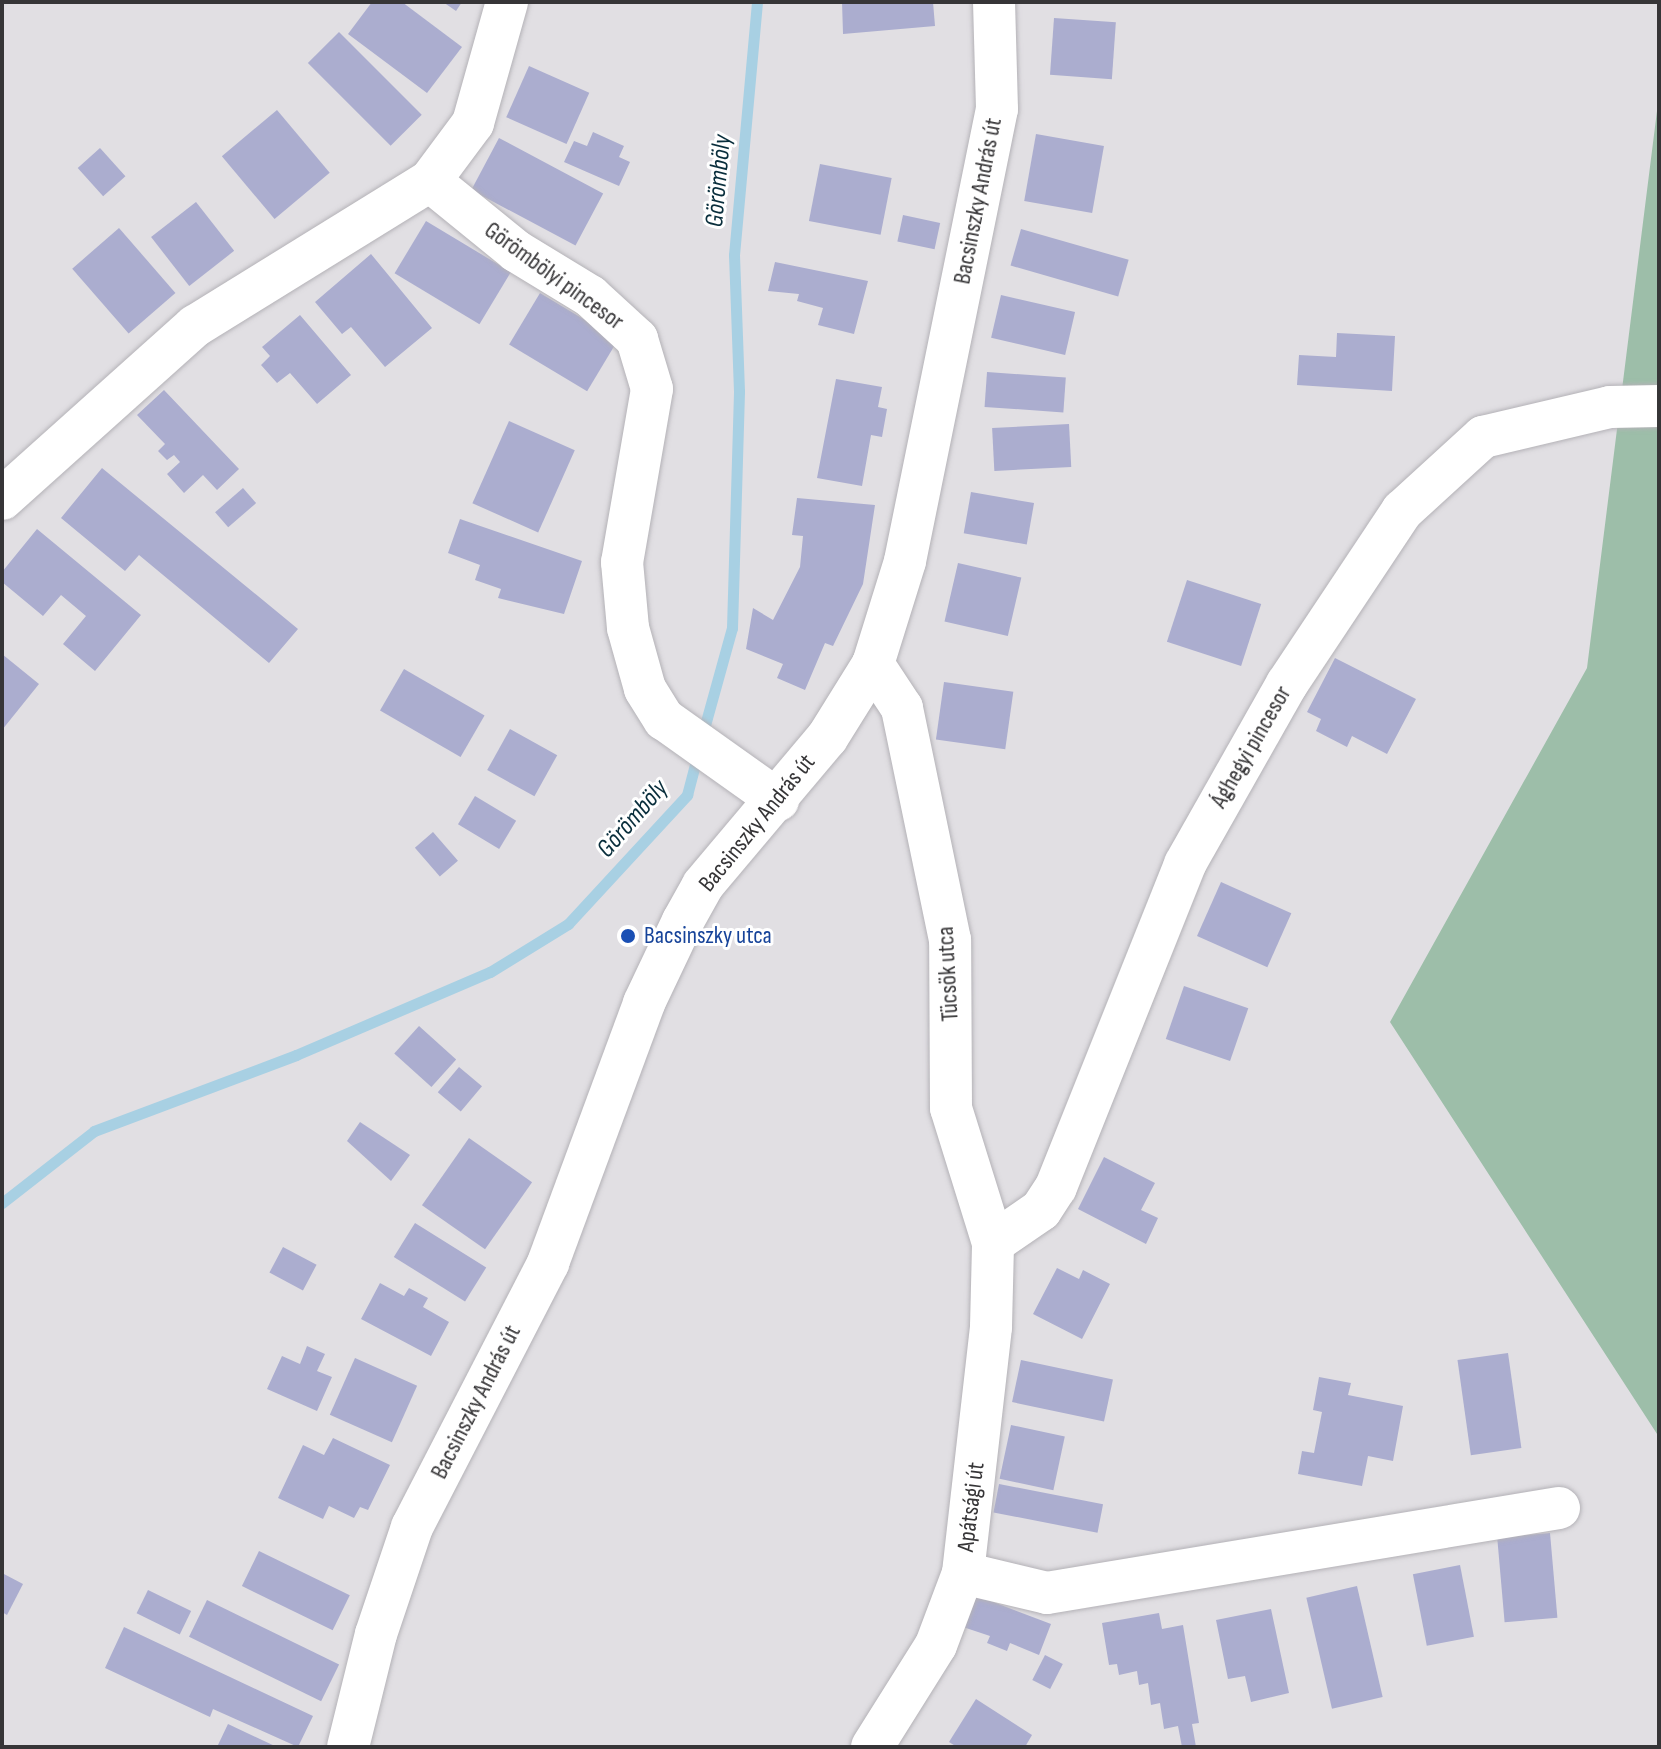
<!DOCTYPE html>
<html>
<head>
<meta charset="utf-8">
<style>
	body { margin:0 }
	#map { position:relative; width:1661px; height:1749px; overflow:hidden; background:#e1dfe3; font-family:"Sofia Sans Condensed",sans-serif }
	div>[style] { position:absolute }
	.green>* { inset:0; background:#9dbea9 }
	.stream>* { height:11px; margin:-5.5px; padding:0 5.5px; transform-origin:5.5px; border-radius:5.5px; background:#a8d0e3 }
	.building>* { inset:0; background:#abadcf; transform-origin:0 0 }
	.roads { filter:drop-shadow(0 0 2px #b4b2b7) drop-shadow(0 0 2px #b4b2b7) }
	.street>* { height:42px; margin:-21px; padding:0 21px; transform-origin:21px; border-radius:21px; background:#fff }
	.dots>* { width:22px; height:22px; translate:-50% -50%; box-sizing:border-box; border:4px solid #fff; border-radius:50% }
	span { translate:-50% -50%; white-space:nowrap; text-align:center; line-height:1.15; -webkit-text-stroke:6px #fff; paint-order:stroke }
	.street-label { font-size:24px; color:#363537 }
	.transit-label { font-size:24px; color:#164399 }
	.left { translate:0 -50%; text-align:left }
	.water-label { font-size:26px; color:#092e3c; font-style:italic }
	.frame { position:absolute; inset:0; border:4px solid #363537; pointer-events:none }
</style>
</head>
<body>
<div id="map">
	<div class="green">
		<div style="clip-path:polygon(1659px 95px,1659px 1437px,1390px 1022px,1587px 668px)"></div>
	</div>
	<div class="stream">
		<div style="left:702px;top:736px;width:112px;rotate:-74.5deg"></div>
		<div style="left:732px;top:628px;width:237px;rotate:-88.3deg"></div>
		<div style="left:739px;top:391px;width:136px;rotate:-92.1deg"></div>
		<div style="left:734px;top:255px;width:254px;rotate:-84.8deg"></div>
		<div style="left:2px;top:1203px;width:117px;rotate:-38deg"></div>
		<div style="left:94px;top:1131px;width:216px;rotate:-20.6deg"></div>
		<div style="left:296px;top:1055px;width:211px;rotate:-23.2deg"></div>
		<div style="left:490px;top:972px;width:92px;rotate:-31.6deg"></div>
		<div style="left:568px;top:924px;width:176px;rotate:-47.3deg"></div>
		<div style="left:687px;top:795px;width:43px;rotate:-75.3deg"></div>
	</div>
	<div class="building">
		<div style="clip-path:polygon(372px 2px,402px 2px,462px 47px,427px 93px,348px 34px)"></div>
		<div style="clip-path:polygon(443px 2px,462px 2px,456px 11px)"></div>
		<div style="clip-path:polygon(842px 2px,933px 2px,935px 26px,843px 34px)"></div>
		<div style="left:1054px;top:18px;width:62px;height:57px;rotate:4deg"></div>
		<div style="left:339px;top:32px;width:117px;height:44px;rotate:45deg"></div>
		<div style="left:529px;top:66px;width:66px;height:56px;rotate:24deg"></div>
		<div style="left:277px;top:110px;width:82px;height:72px;rotate:50deg"></div>
		<div style="clip-path:polygon(593px 132px,624px 146px,619px 157px,630px 162px,619px 186px,564px 162px,574px 141px,587px 146px)"></div>
		<div style="left:1036px;top:134px;width:69px;height:68px;rotate:10deg"></div>
		<div style="left:499px;top:138px;width:118px;height:59px;rotate:28deg"></div>
		<div style="left:100px;top:148px;width:38px;height:30px;rotate:48deg"></div>
		<div style="left:820px;top:164px;width:73px;height:58px;rotate:11deg"></div>
		<div style="left:196px;top:202px;width:62px;height:57px;rotate:52deg"></div>
		<div style="left:903px;top:215px;width:38px;height:27px;rotate:12deg"></div>
		<div style="left:426px;top:221px;width:99px;height:61px;rotate:31deg"></div>
		<div style="left:119px;top:228px;width:86px;height:62px;rotate:49deg"></div>
		<div style="left:1021px;top:229px;width:112px;height:38px;rotate:16deg"></div>
		<div style="clip-path:polygon(371px 254px,432px 328px,385px 367px,351px 327px,342px 334px,315px 302px)"></div>
		<div style="clip-path:polygon(775px 262px,868px 281px,854px 334px,818px 325px,823px 308px,797px 301px,799px 294px,768px 291px)"></div>
		<div style="left:540px;top:293px;width:91px;height:60px;rotate:31deg"></div>
		<div style="left:1001px;top:295px;width:76px;height:44px;rotate:13deg"></div>
		<div style="clip-path:polygon(300px 315px,351px 375px,317px 404px,290px 373px,277px 383px,261px 365px,270px 356px,262px 347px)"></div>
		<div style="clip-path:polygon(1337px 333px,1395px 336px,1392px 391px,1297px 385px,1299px 355px,1336px 357px)"></div>
		<div style="left:987px;top:372px;width:79px;height:35px;rotate:4deg"></div>
		<div style="clip-path:polygon(836px 379px,882px 387px,878px 407px,887px 409px,882px 437px,871px 435px,862px 486px,817px 478px)"></div>
		<div style="clip-path:polygon(164px 390px,239px 469px,217px 490px,203px 475px,184px 493px,167px 474px,180px 462px,174px 455px,167px 460px,158px 451px,165px 444px,137px 415px)"></div>
		<div style="left:509px;top:421px;width:72px;height:90px;rotate:24deg"></div>
		<div style="left:1069px;top:424px;width:43px;height:77px;rotate:87deg"></div>
		<div style="clip-path:polygon(102px 468px,298px 629px,269px 663px,139px 555px,125px 571px,61px 518px)"></div>
		<div style="left:243px;top:488px;width:20px;height:37px;rotate:49deg"></div>
		<div style="left:971px;top:492px;width:64px;height:42px;rotate:10deg"></div>
		<div style="clip-path:polygon(797px 498px,875px 505px,863px 584px,833px 646px,825px 643px,805px 690px,777px 678px,783px 664px,746px 649px,753px 608px,773px 620px,800px 567px,803px 536px,792px 535px)"></div>
		<div style="clip-path:polygon(460px 519px,582px 561px,564px 614px,498px 598px,501px 589px,475px 580px,480px 565px,448px 553px)"></div>
		<div style="clip-path:polygon(37px 529px,141px 615px,95px 671px,63px 644px,86px 616px,61px 595px,43px 616px,2px 582px,2px 572px)"></div>
		<div style="left:958px;top:563px;width:65px;height:60px;rotate:13deg"></div>
		<div style="left:1187px;top:580px;width:78px;height:65px;rotate:18deg"></div>
		<div style="clip-path:polygon(2px 654px,39px 684px,2px 730px)"></div>
		<div style="clip-path:polygon(1335px 658px,1416px 699px,1387px 754px,1352px 736px,1347px 747px,1316px 731px,1321px 719px,1307px 712px)"></div>
		<div style="left:404px;top:669px;width:93px;height:48px;rotate:30deg"></div>
		<div style="left:944px;top:682px;width:70px;height:58px;rotate:8deg"></div>
		<div style="left:510px;top:729px;width:54px;height:47px;rotate:29deg"></div>
		<div style="left:475px;top:796px;width:48px;height:33px;rotate:31deg"></div>
		<div style="left:433px;top:832px;width:38px;height:24px;rotate:49deg"></div>
		<div style="left:1221px;top:882px;width:77px;height:59px;rotate:24deg"></div>
		<div style="left:1184px;top:986px;width:68px;height:56px;rotate:19deg"></div>
		<div style="left:419px;top:1026px;width:50px;height:37px;rotate:42deg"></div>
		<div style="left:459px;top:1067px;width:30px;height:33px;rotate:40deg"></div>
		<div style="clip-path:polygon(360px 1122px,410px 1155px,391px 1181px,347px 1141px)"></div>
		<div style="left:469px;top:1138px;width:77px;height:82px;rotate:35deg"></div>
		<div style="clip-path:polygon(1104px 1157px,1155px 1183px,1141px 1210px,1158px 1218px,1146px 1244px,1078px 1209px)"></div>
		<div style="left:415px;top:1223px;width:84px;height:40px;rotate:32deg"></div>
		<div style="left:283px;top:1247px;width:38px;height:29px;rotate:28deg"></div>
		<div style="clip-path:polygon(1057px 1268px,1079px 1279px,1083px 1270px,1110px 1284px,1082px 1339px,1033px 1314px)"></div>
		<div style="clip-path:polygon(380px 1283px,404px 1296px,409px 1288px,428px 1298px,423px 1307px,449px 1322px,431px 1356px,361px 1319px)"></div>
		<div style="clip-path:polygon(307px 1346px,325px 1354px,317px 1371px,332px 1377px,317px 1411px,267px 1389px,282px 1356px,300px 1364px)"></div>
		<div style="left:1508px;top:1353px;width:96px;height:51px;rotate:82deg"></div>
		<div style="left:355px;top:1358px;width:68px;height:62px;rotate:24deg"></div>
		<div style="left:1021px;top:1360px;width:94px;height:43px;rotate:12deg"></div>
		<div style="clip-path:polygon(1319px 1377px,1351px 1383px,1348px 1395px,1403px 1406px,1393px 1461px,1368px 1456px,1362px 1486px,1298px 1474px,1302px 1451px,1314px 1453px,1322px 1412px,1313px 1410px)"></div>
		<div style="left:1011px;top:1425px;width:55px;height:55px;rotate:12deg"></div>
		<div style="clip-path:polygon(333px 1438px,390px 1465px,368px 1510px,360px 1507px,354px 1518px,329px 1506px,323px 1519px,278px 1498px,303px 1445px,324px 1455px)"></div>
		<div style="left:999px;top:1484px;width:106px;height:29px;rotate:11deg"></div>
		<div style="left:1550px;top:1533px;width:85px;height:53px;rotate:85deg"></div>
		<div style="left:259px;top:1551px;width:101px;height:39px;rotate:26deg"></div>
		<div style="left:1460px;top:1565px;width:73px;height:48px;rotate:79deg"></div>
		<div style="clip-path:polygon(2px 1573px,23px 1584px,7px 1615px,2px 1612px)"></div>
		<div style="left:1357px;top:1586px;width:114px;height:52px;rotate:77deg"></div>
		<div style="left:148px;top:1590px;width:48px;height:26px;rotate:26deg"></div>
		<div style="clip-path:polygon(975px 1595px,1051px 1624px,1039px 1655px,1010px 1643px,1007px 1651px,987px 1643px,990px 1636px,963px 1627px)"></div>
		<div style="left:207px;top:1600px;width:147px;height:41px;rotate:26deg"></div>
		<div style="clip-path:polygon(1271px 1609px,1289px 1693px,1251px 1702px,1245px 1676px,1228px 1679px,1216px 1620px)"></div>
		<div style="clip-path:polygon(1159px 1613px,1162px 1629px,1183px 1625px,1199px 1723px,1192px 1724px,1196px 1747px,1182px 1747px,1178px 1726px,1164px 1729px,1160px 1703px,1151px 1705px,1148px 1683px,1139px 1685px,1137px 1671px,1119px 1675px,1117px 1664px,1109px 1665px,1102px 1623px)"></div>
		<div style="clip-path:polygon(124px 1627px,313px 1716px,298px 1747px,213px 1709px,210px 1717px,105px 1668px)"></div>
		<div style="left:1045px;top:1655px;width:20px;height:28px;rotate:27deg"></div>
		<div style="clip-path:polygon(976px 1699px,1032px 1735px,1025px 1747px,957px 1747px,949px 1742px)"></div>
		<div style="clip-path:polygon(228px 1724px,277px 1747px,217px 1747px)"></div>
	</div>
	<div class="roads">
		<div class="street">
			<div style="left:507px;top:2px;width:126px;rotate:105.7deg"></div>
			<div style="left:473px;top:123px;width:72px;rotate:126.6deg"></div>
			<div style="left:430px;top:181px;width:111px;rotate:39.1deg"></div>
			<div style="left:516px;top:251px;width:87px;rotate:31.3deg"></div>
			<div style="left:590px;top:296px;width:64px;rotate:42.5deg"></div>
			<div style="left:637px;top:339px;width:52px;rotate:73.3deg"></div>
			<div style="left:652px;top:389px;width:176px;rotate:99.8deg"></div>
			<div style="left:622px;top:562px;width:66px;rotate:84.8deg"></div>
			<div style="left:628px;top:628px;width:63px;rotate:74.4deg"></div>
			<div style="left:645px;top:689px;width:36px;rotate:58deg"></div>
			<div style="left:664px;top:719px;width:140px;rotate:35.4deg"></div>
			<div style="left:2px;top:499px;width:259px;rotate:-41.9deg"></div>
			<div style="left:195px;top:326px;width:276px;rotate:-31.7deg"></div>
			<div style="left:993px;top:1243px;width:58px;rotate:-34.5deg"></div>
			<div style="left:1041px;top:1210px;width:27px;rotate:-57deg"></div>
			<div style="left:1056px;top:1187px;width:348px;rotate:-68.2deg"></div>
			<div style="left:1185px;top:864px;width:207px;rotate:-60.5deg"></div>
			<div style="left:1287px;top:684px;width:208px;rotate:-56.4deg"></div>
			<div style="left:1402px;top:511px;width:110px;rotate:-42.4deg"></div>
			<div style="left:1483px;top:437px;width:130px;rotate:-13.3deg"></div>
			<div style="left:1610px;top:407px;width:49px;rotate:-1.2deg"></div>
			<div style="left:963px;top:1573px;width:86px;rotate:13.4deg"></div>
			<div style="left:1047px;top:1593px;width:519px;rotate:-9.43deg"></div>
			<div style="left:348px;top:1747px;width:116px;rotate:-76.1deg"></div>
			<div style="left:376px;top:1634px;width:113px;rotate:-71.4deg"></div>
			<div style="left:412px;top:1527px;width:297px;rotate:-62.7deg"></div>
			<div style="left:548px;top:1263px;width:277px;rotate:-69.7deg"></div>
			<div style="left:644px;top:1003px;width:91px;rotate:-64.6deg"></div>
			<div style="left:683px;top:921px;width:41px;rotate:-60.9deg"></div>
			<div style="left:703px;top:885px;width:192px;rotate:-49.9deg"></div>
			<div style="left:827px;top:738px;width:87px;rotate:-58.1deg"></div>
			<div style="left:873px;top:664px;width:108px;rotate:-72.7deg"></div>
			<div style="left:905px;top:561px;width:461px;rotate:-78.5deg"></div>
			<div style="left:997px;top:109px;width:107px;rotate:-91.6deg"></div>
			<div style="left:872px;top:1747px;width:120px;rotate:-57.9deg"></div>
			<div style="left:936px;top:1645px;width:77px;rotate:-69.4deg"></div>
			<div style="left:963px;top:1573px;width:248px;rotate:-83.5deg"></div>
			<div style="left:991px;top:1327px;width:84px;rotate:-88.6deg"></div>
			<div style="left:993px;top:1243px;width:141px;rotate:-107.3deg"></div>
			<div style="left:951px;top:1108px;width:168px;rotate:-90.3deg"></div>
			<div style="left:950px;top:940px;width:237px;rotate:-101.7deg"></div>
			<div style="left:902px;top:708px;width:53px;rotate:-123.4deg"></div>
		</div>
	</div>
	<div class="dots">
		<div style="left:628px;top:936px;background:#1a4fb4"></div>
	</div>
	<div class="street-label">
		<span style="left:978px;top:201px;rotate:-79deg">Bacsinszky András út</span>
		<span style="left:554px;top:276px;rotate:36deg">Görömbölyi pincesor</span>
		<span style="left:1251px;top:747px;rotate:-60deg">Ághegyi pincesor</span>
		<span style="left:757px;top:823px;rotate:-51deg">Bacsinszky András út</span>
		<span style="left:948px;top:974px;rotate:-93deg">Tücsök utca</span>
		<span style="left:476px;top:1402px;rotate:-63deg">Bacsinszky András út</span>
		<span style="left:971px;top:1507px;rotate:-83deg">Apátsági út</span>
	</div>
	<div class="transit-label">
		<span class="left" style="left:644px;top:936px">Bacsinszky utca</span>
	</div>
	<div class="water-label">
		<span style="left:719px;top:181px;rotate:-85deg">Görömböly</span>
		<span style="left:633px;top:819px;rotate:-49deg">Görömböly</span>
	</div>
	<div class="frame"></div>
</div>
</body>
</html>
